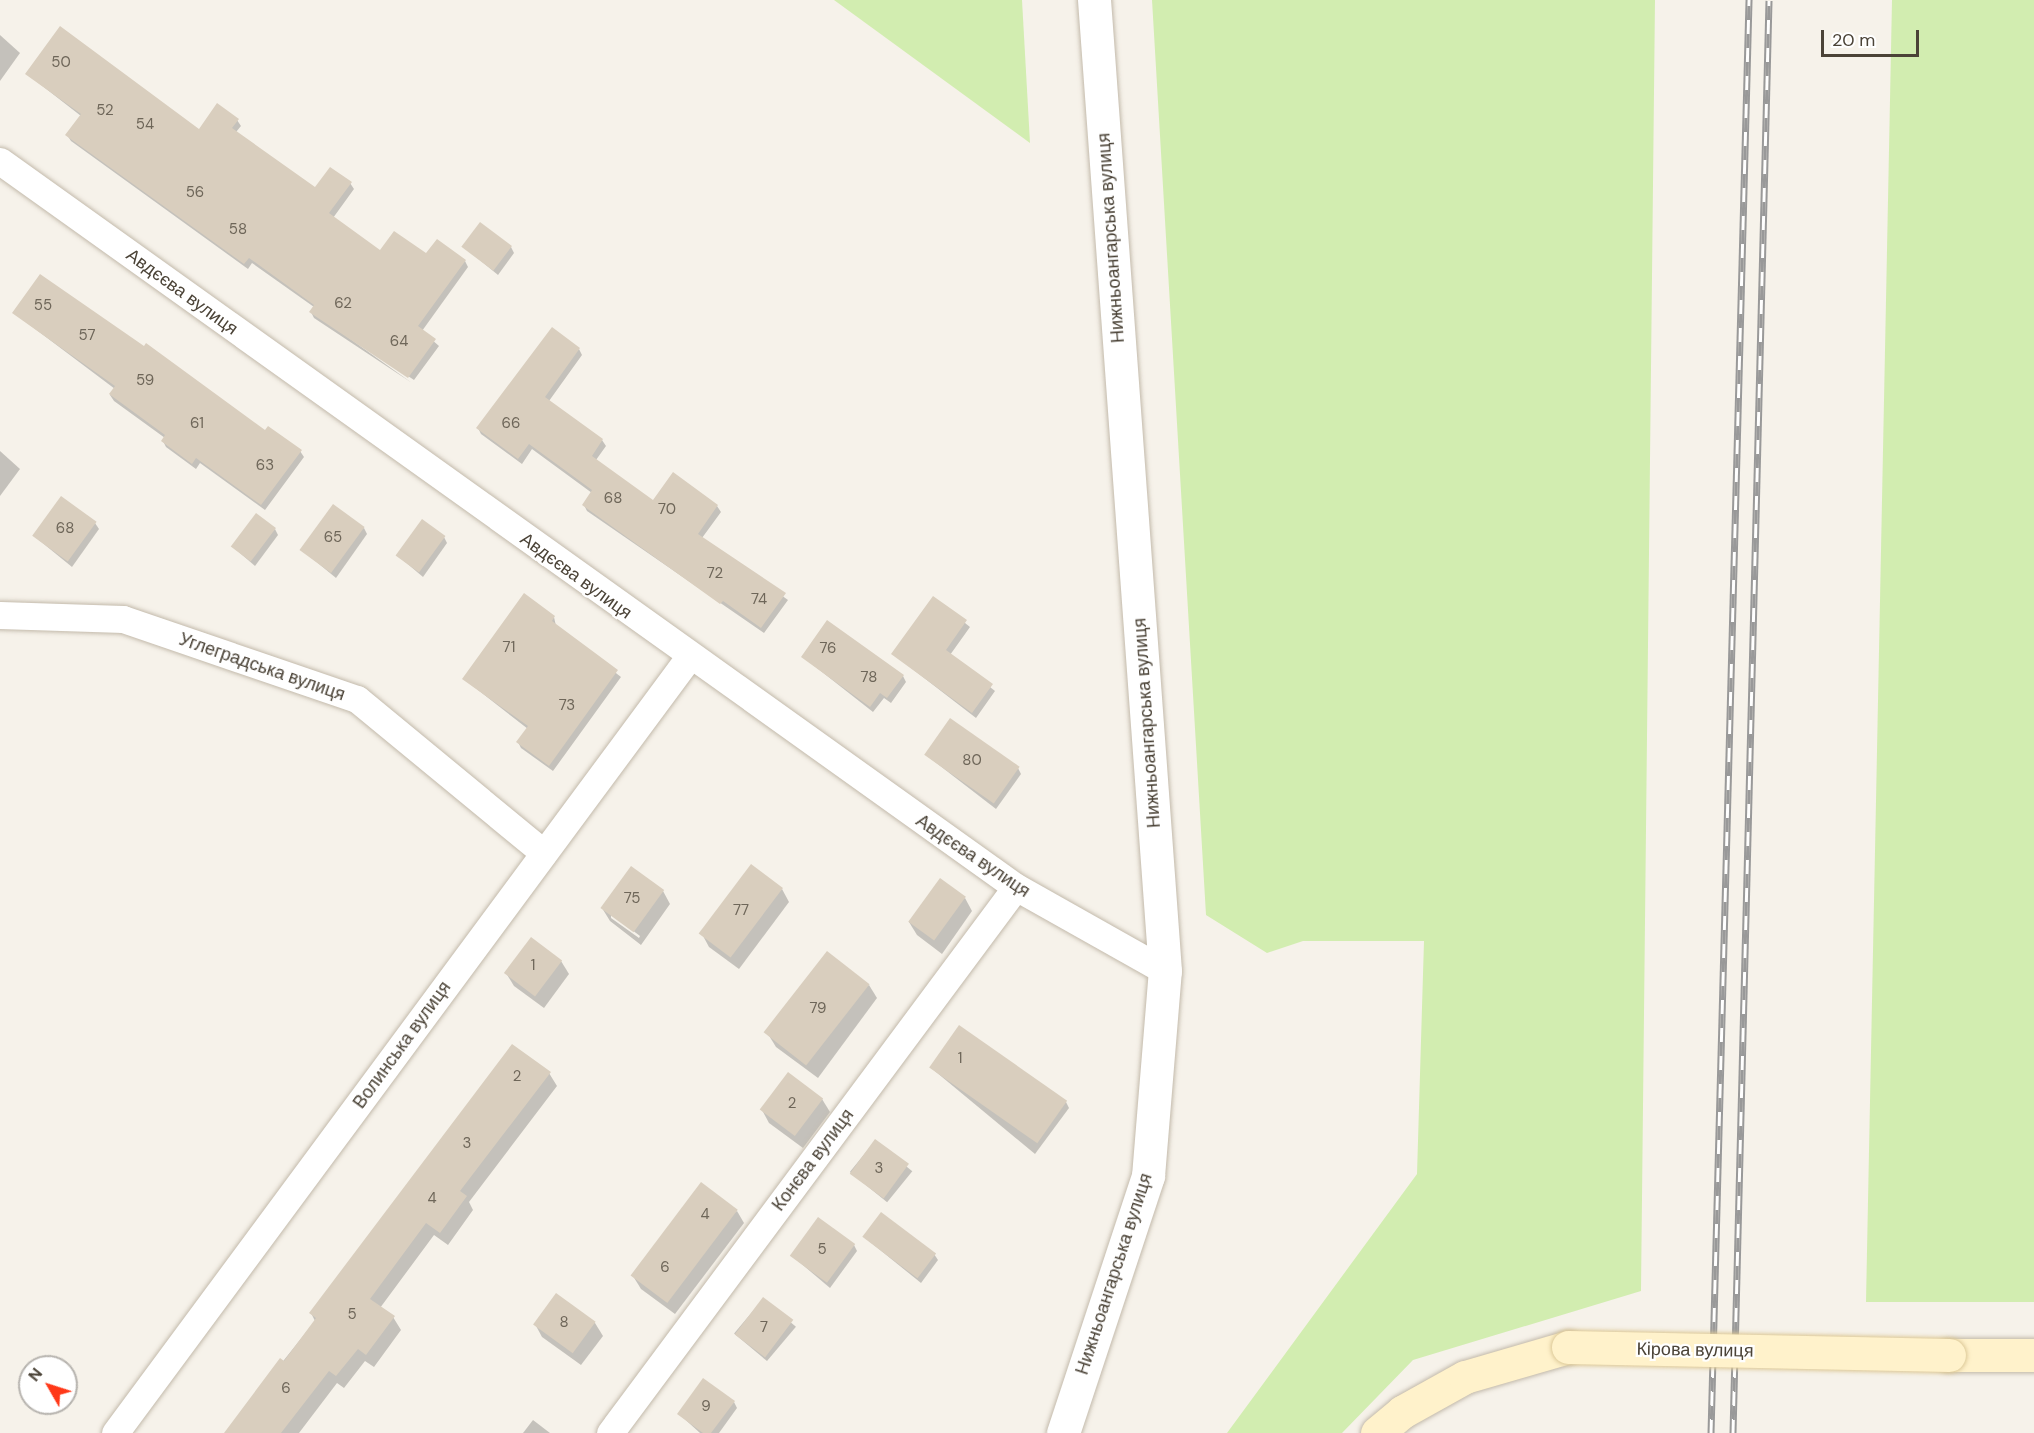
<!DOCTYPE html>
<html>
<head>
<meta charset="utf-8">
<style>
	body { margin:0 }
	#map { position:relative; width:2034px; height:1433px; overflow:hidden; background:#f6f2ea; font-family:"DM Sans",sans-serif }
	div>[style] { position:absolute }
	.green>* { inset:0; background:#d2edb0 }
	.shadow>* { inset:0; background:#0003; transform-origin:0 0 }
	.building>* { inset:0; background:#d9cebe; transform-origin:0 0 }
	.roads { filter:drop-shadow(0 0 2px #c3baab) drop-shadow(0 0 2px #c3baab) }
	.minor>* { height:27px; margin:-13.5px; padding:0 13.5px; transform-origin:13.5px; border-radius:13.5px; background:#fff }
	.tertiary>* { height:33px; margin:-16.5px; padding:0 16.5px; transform-origin:16.5px; border-radius:16.5px; background:#fff }
	.secondary>* { height:33px; margin:-16.5px; padding:0 16.5px; transform-origin:16.5px; border-radius:16.5px; background:#fff2cb }
	.rail>* { height:7px; margin-top:-3.5px; transform-origin:0; background:repeating-linear-gradient(90deg,#fff 0 14px,#999 0 28px); box-sizing:border-box; border-block:2px solid #999 }
	.bridges { filter:drop-shadow(0 0 2px #ddc998) drop-shadow(0 0 2px #ddc998) }
	.secondary-bridge>* { height:33px; margin:-16.5px; padding:0 16.5px; transform-origin:16.5px; border-radius:16.5px; background:#fff2cb }
	span { translate:-50% -50%; white-space:nowrap; text-align:center; line-height:1.15; -webkit-text-stroke:4.5px #fff; paint-order:stroke }
	.number-label { font-size:15px; color:#6e6659 }
	.number-label span { -webkit-text-stroke-width:0 }
	.street-label { font-size:18px; color:#4b4337 }
	.north { position:absolute; left:18px; top:1355px; width:60px; height:60px; box-sizing:border-box; background:#fff; border:2px solid #b7b4af; border-radius:50%; rotate:309deg; font-size:16px; font-weight:700; line-height:24px; text-align:center; color:#4b4337 }
	.north::after { content:''; display:block; margin:auto; width:21px; height:27px; background:#ff3818; clip-path:polygon(50% 0,100% 100%,50% 72%,0 100%) }
	.scale { position:absolute; left:1821px; top:30px; width:98px; height:27px; box-sizing:border-box; border:3px solid #4b4337; border-top:0; padding-left:8px; font-size:18px; line-height:21px; white-space:nowrap; color:#4b4337; -webkit-text-stroke:4px #fff; paint-order:stroke }
</style>
</head>
<body>
<div id="map">
	<div class="green">
		<div style="clip-path:polygon(834px 0,1022px 0,1030px 143px)"></div>
		<div style="clip-path:polygon(1152px 0,1655px 0,1641px 1291px,1413px 1360px,1342px 1433px,1227px 1433px,1417px 1174px,1424px 941px,1303px 941px,1267px 953px,1206px 915px)"></div>
		<div style="clip-path:polygon(1892px 0,2034px 0,2034px 1302px,1866px 1302px)"></div>
	</div>
	<div class="shadow">
		<div style="clip-path:polygon(0 35px,20px 53px,0 81px)"></div>
		<div style="clip-path:polygon(27px 74px,199px 131px,237px 120px,241px 126px,236px 132px,316px 189px,350px 183px,354px 189px,333px 218px,380px 252px,465px 261px,468px 267px,422px 331px,439px 346px,414px 380px,314px 313px,412px 383px,314px 318px,311px 312px,314px 307px,252px 263px,248px 269px,71px 141px,67px 135px,81px 116px)"></div>
		<div style="clip-path:polygon(464px 247px,511px 247px,514px 253px,498px 275px)"></div>
		<div style="clip-path:polygon(14px 313px,266px 432px,300px 451px,304px 457px,265px 510px,200px 463px,196px 469px,166px 447px,163px 441px,165px 438px,114px 401px,110px 395px,115px 389px)"></div>
		<div style="clip-path:polygon(579px 349px,582px 355px,549px 401px,602px 440px,606px 446px,596px 460px,654px 502px,717px 506px,721px 512px,702px 538px,788px 600px,764px 633px,587px 511px,584px 505px,592px 493px,532px 449px,522px 464px,481px 434px,478px 428px)"></div>
		<div style="clip-path:polygon(0 451px,20px 469px,0 496px)"></div>
		<div style="clip-path:polygon(95px 523px,99px 529px,72px 567px,34px 536px)"></div>
		<div style="clip-path:polygon(364px 528px,367px 534px,336px 578px,302px 550px)"></div>
		<div style="clip-path:polygon(275px 529px,278px 535px,255px 566px,233px 547px)"></div>
		<div style="clip-path:polygon(444px 537px,447px 543px,423px 577px,397px 555px)"></div>
		<div style="clip-path:polygon(934px 598px,970px 627px,950px 655px,995px 691px,976px 718px,893px 654px)"></div>
		<div style="clip-path:polygon(554px 617px,556px 626px,621px 677px,553px 771px,521px 748px,518px 742px,528px 729px,464px 679px)"></div>
		<div style="clip-path:polygon(803px 657px,903px 676px,906px 682px,891px 703px,884px 698px,873px 712px)"></div>
		<div style="clip-path:polygon(926px 755px,1018px 768px,1021px 774px,996px 809px)"></div>
		<div style="clip-path:polygon(782px 889px,789px 902px,739px 969px,709px 947px,702px 934px)"></div>
		<div style="clip-path:polygon(evenodd,663px 891px,670px 904px,641px 945px,610px 921px,602px 908px,663px 891px,611px 914px,640px 936px,639px 938px,611px 918px,611px 914px)"></div>
		<div style="clip-path:polygon(965px 898px,972px 911px,942px 954px,917px 935px,909px 922px)"></div>
		<div style="clip-path:polygon(561px 961px,569px 974px,544px 1008px,514px 986px,506px 973px)"></div>
		<div style="clip-path:polygon(869px 985px,877px 998px,818px 1078px,776px 1047px,768px 1034px)"></div>
		<div style="clip-path:polygon(930px 1067px,1066px 1102px,1069px 1108px,1035px 1154px)"></div>
		<div style="clip-path:polygon(549px 1073px,557px 1086px,469px 1202px,473px 1210px,448px 1245px,434px 1235px,380px 1308px,393px 1317px,401px 1330px,374px 1367px,365px 1361px,344px 1388px,337px 1383px,299px 1433px,226px 1433px,315px 1321px,311px 1313px)"></div>
		<div style="clip-path:polygon(822px 1099px,830px 1112px,803px 1148px,769px 1123px,762px 1110px)"></div>
		<div style="left:875px;top:1141px;width:48px;height:40px;rotate:39deg"></div>
		<div style="clip-path:polygon(737px 1211px,744px 1223px,675px 1314px,641px 1289px,633px 1276px)"></div>
		<div style="clip-path:polygon(864px 1237px,934px 1254px,938px 1260px,921px 1283px)"></div>
		<div style="clip-path:polygon(854px 1245px,857px 1251px,830px 1288px,791px 1255px)"></div>
		<div style="left:763px;top:1299px;width:43px;height:45px;rotate:40deg"></div>
		<div style="clip-path:polygon(595px 1323px,603px 1336px,581px 1365px,542px 1337px,535px 1324px)"></div>
		<div style="clip-path:polygon(734px 1402px,737px 1408px,719px 1433px,700px 1433px,679px 1414px)"></div>
		<div style="clip-path:polygon(533px 1420px,550px 1433px,523px 1433px)"></div>
	</div>
	<div class="building">
		<div style="clip-path:polygon(60px 26px,199px 129px,217px 103px,239px 119px,232px 128px,315px 187px,330px 167px,352px 182px,329px 213px,380px 250px,394px 231px,426px 253px,437px 239px,466px 260px,418px 326px,436px 339px,408px 378px,309px 312px,314px 305px,249px 258px,244px 264px,65px 135px,81px 114px,25px 74px)"></div>
		<div style="left:480px;top:222px;width:40px;height:31px;rotate:37deg"></div>
		<div style="clip-path:polygon(40px 274px,144px 346px,146px 343px,265px 430px,268px 426px,302px 450px,261px 505px,196px 458px,192px 464px,161px 441px,165px 435px,109px 394px,115px 386px,12px 313px)"></div>
		<div style="clip-path:polygon(552px 327px,580px 348px,545px 397px,603px 439px,592px 456px,653px 500px,673px 472px,718px 505px,698px 534px,786px 593px,761px 628px,723px 601px,720px 604px,582px 505px,592px 490px,529px 444px,518px 459px,476px 428px)"></div>
		<div style="left:61px;top:496px;width:44px;height:49px;rotate:36deg"></div>
		<div style="left:333px;top:504px;width:39px;height:57px;rotate:36deg"></div>
		<div style="left:256px;top:513px;width:25px;height:42px;rotate:37deg"></div>
		<div style="left:422px;top:519px;width:29px;height:45px;rotate:36deg"></div>
		<div style="clip-path:polygon(524px 593px,555px 616px,552px 621px,618px 670px,549px 766px,516px 742px,528px 726px,462px 679px)"></div>
		<div style="clip-path:polygon(933px 596px,967px 620px,946px 650px,993px 684px,972px 713px,891px 654px)"></div>
		<div style="clip-path:polygon(827px 620px,904px 675px,887px 698px,880px 693px,870px 707px,801px 657px)"></div>
		<div style="left:950px;top:718px;width:85px;height:45px;rotate:35deg"></div>
		<div style="left:751px;top:864px;width:40px;height:87px;rotate:37deg"></div>
		<div style="left:631px;top:866px;width:41px;height:52px;rotate:36deg"></div>
		<div style="left:940px;top:878px;width:32px;height:54px;rotate:36deg"></div>
		<div style="left:531px;top:937px;width:39px;height:45px;rotate:37deg"></div>
		<div style="left:827px;top:951px;width:54px;height:103px;rotate:38deg"></div>
		<div style="left:959px;top:1025px;width:132px;height:52px;rotate:35deg"></div>
		<div style="clip-path:polygon(512px 1044px,551px 1072px,460px 1191px,467px 1196px,440px 1233px,426px 1223px,370px 1299px,395px 1316px,366px 1355px,358px 1349px,336px 1376px,329px 1371px,281px 1433px,224px 1433px,280px 1358px,284px 1361px,316px 1318px,309px 1313px)"></div>
		<div style="left:788px;top:1072px;width:44px;height:47px;rotate:37deg"></div>
		<div style="left:875px;top:1139px;width:42px;height:43px;rotate:36deg"></div>
		<div style="left:701px;top:1182px;width:46px;height:117px;rotate:37deg"></div>
		<div style="left:881px;top:1212px;width:69px;height:31px;rotate:37deg"></div>
		<div style="left:818px;top:1217px;width:46px;height:48px;rotate:36deg"></div>
		<div style="left:556px;top:1293px;width:49px;height:39px;rotate:36deg"></div>
		<div style="left:763px;top:1297px;width:38px;height:47px;rotate:37deg"></div>
		<div style="clip-path:polygon(703px 1378px,735px 1401px,711px 1433px,703px 1433px,677px 1414px)"></div>
	</div>
	<div class="roads">
		<div class="minor">
			<div style="left:0;top:161px;width:1249px;rotate:35.55deg"></div>
			<div style="left:1016px;top:887px;width:171px;rotate:29.4deg"></div>
			<div style="left:0;top:615px;width:123px;rotate:1.9deg"></div>
			<div style="left:123px;top:619px;width:247px;rotate:18.9deg"></div>
			<div style="left:357px;top:699px;width:242px;rotate:39.5deg"></div>
			<div style="left:115px;top:1433px;width:965px;rotate:-53.51deg"></div>
			<div style="left:610px;top:1433px;width:680px;rotate:-53.37deg"></div>
		</div>
		<div class="tertiary">
			<div style="left:1063px;top:1433px;width:271px;rotate:-71.7deg"></div>
			<div style="left:1148px;top:1176px;width:206px;rotate:-85.3deg"></div>
			<div style="left:1165px;top:971px;width:974px;rotate:-94.18deg"></div>
		</div>
		<div class="secondary">
			<div style="left:1949px;top:1355px;width:85px"></div>
			<div style="left:1377px;top:1433px;width:33px;rotate:-40deg"></div>
			<div style="left:1402px;top:1412px;width:72px;rotate:-29.1deg"></div>
			<div style="left:1465px;top:1377px;width:107px;rotate:-16.2deg"></div>
		</div>
	</div>
	<div class="rail">
		<div style="left:1711px;top:1433px;width:1434px;rotate:-88.48deg"></div>
		<div style="left:1733px;top:1433px;width:1433px;rotate:-88.56deg"></div>
	</div>
	<div class="bridges">
		<div class="secondary-bridge">
			<div style="left:1568px;top:1347px;width:381px;rotate:1.2deg"></div>
		</div>
	</div>
	<div class="number-label">
		<span style="left:61px;top:63px">50</span>
		<span style="left:105px;top:111px">52</span>
		<span style="left:145px;top:125px">54</span>
		<span style="left:195px;top:193px">56</span>
		<span style="left:238px;top:230px">58</span>
		<span style="left:343px;top:304px">62</span>
		<span style="left:43px;top:306px">55</span>
		<span style="left:87px;top:336px">57</span>
		<span style="left:399px;top:342px">64</span>
		<span style="left:145px;top:381px">59</span>
		<span style="left:197px;top:424px">61</span>
		<span style="left:511px;top:424px">66</span>
		<span style="left:265px;top:466px">63</span>
		<span style="left:613px;top:499px">68</span>
		<span style="left:667px;top:510px">70</span>
		<span style="left:65px;top:529px">68</span>
		<span style="left:333px;top:538px">65</span>
		<span style="left:715px;top:574px">72</span>
		<span style="left:759px;top:600px">74</span>
		<span style="left:509px;top:648px">71</span>
		<span style="left:828px;top:649px">76</span>
		<span style="left:869px;top:678px">78</span>
		<span style="left:567px;top:706px">73</span>
		<span style="left:972px;top:761px">80</span>
		<span style="left:632px;top:899px">75</span>
		<span style="left:741px;top:911px">77</span>
		<span style="left:533px;top:966px">1</span>
		<span style="left:818px;top:1009px">79</span>
		<span style="left:960px;top:1059px">1</span>
		<span style="left:517px;top:1077px">2</span>
		<span style="left:792px;top:1104px">2</span>
		<span style="left:467px;top:1144px">3</span>
		<span style="left:879px;top:1169px">3</span>
		<span style="left:432px;top:1199px">4</span>
		<span style="left:705px;top:1215px">4</span>
		<span style="left:822px;top:1250px">5</span>
		<span style="left:665px;top:1268px">6</span>
		<span style="left:352px;top:1315px">5</span>
		<span style="left:564px;top:1323px">8</span>
		<span style="left:764px;top:1328px">7</span>
		<span style="left:286px;top:1389px">6</span>
		<span style="left:706px;top:1407px">9</span>
	</div>
	<div class="street-label">
		<span style="left:1111px;top:238px;rotate:-94deg">Нижньоангарська вулиця</span>
		<span style="left:182px;top:292px;rotate:36deg">Авдєєва вулиця</span>
		<span style="left:576px;top:576px;rotate:36deg">Авдєєва вулиця</span>
		<span style="left:262px;top:667px;rotate:19deg">Углеградська вулиця</span>
		<span style="left:1147px;top:723px;rotate:-94deg">Нижньоангарська вулиця</span>
		<span style="left:973px;top:856px;rotate:34deg">Авдєєва вулиця</span>
		<span style="left:402px;top:1045px;rotate:-54deg">Волинська вулиця</span>
		<span style="left:813px;top:1160px;rotate:-53deg">Конєва вулиця</span>
		<span style="left:1114px;top:1274px;rotate:-72deg">Нижньоангарська вулиця</span>
		<span style="left:1695px;top:1350px;rotate:1deg">Кірова вулиця</span>
	</div>
	<div class="north">N</div>
	<div class="scale">20 m</div>
</div>
</body>
</html>
